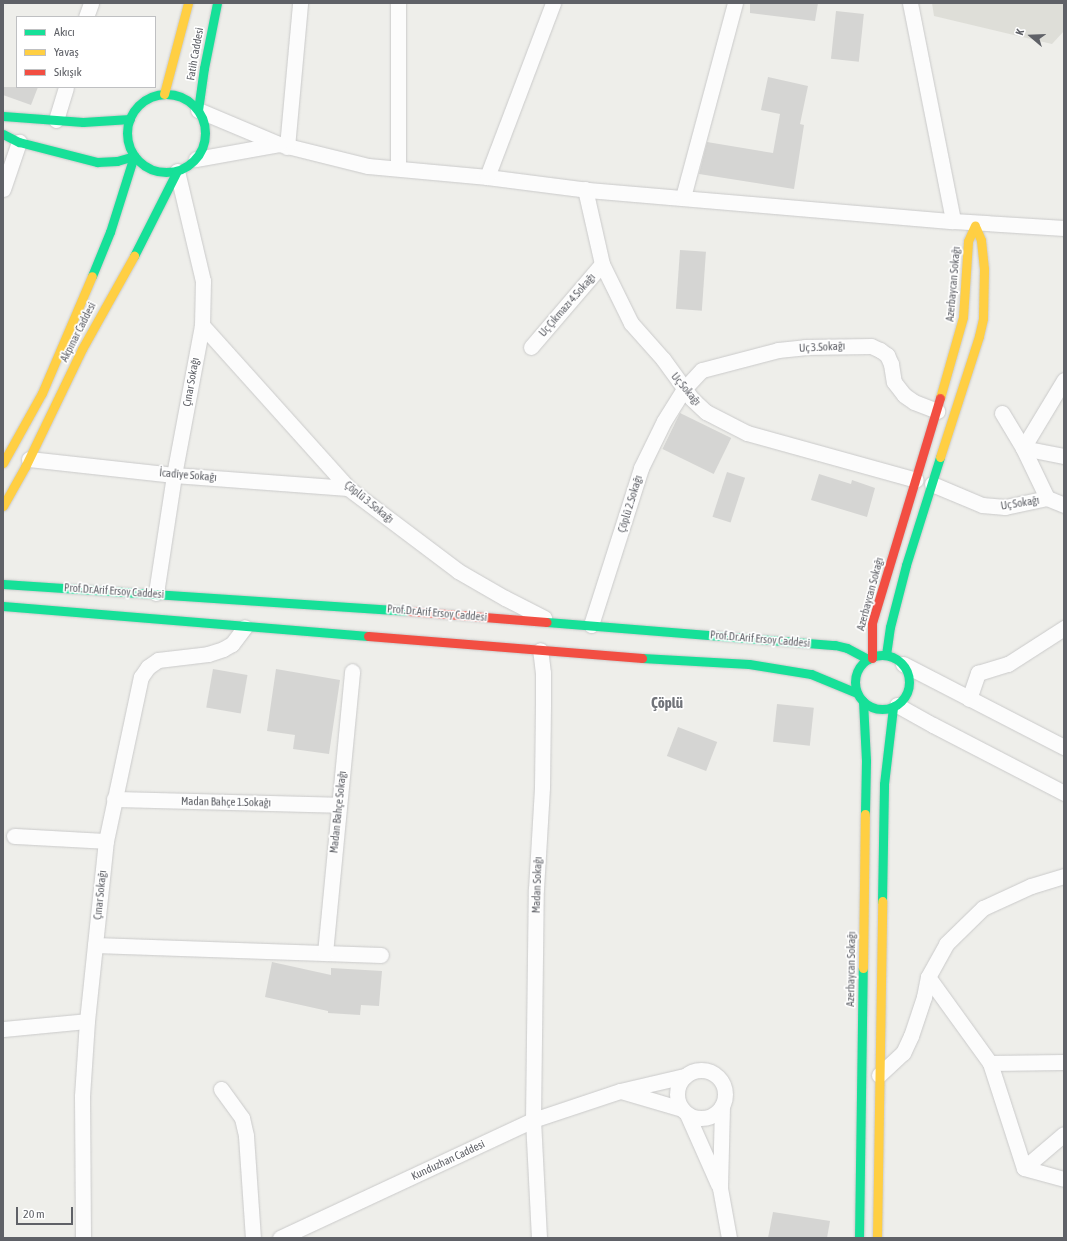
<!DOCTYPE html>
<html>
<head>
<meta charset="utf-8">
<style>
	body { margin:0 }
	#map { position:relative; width:1067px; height:1241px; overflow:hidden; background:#eeeeea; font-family:"Asap Condensed",sans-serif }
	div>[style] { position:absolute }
	.education>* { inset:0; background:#deded8 }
	.building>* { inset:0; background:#d5d5d3; transform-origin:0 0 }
	.roads { filter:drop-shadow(0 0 1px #cacaca) drop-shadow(0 0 1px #cacaca) }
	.street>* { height:15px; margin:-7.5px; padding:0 7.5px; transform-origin:7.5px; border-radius:7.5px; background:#fcfcfc }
	.street>.ring { margin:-7.5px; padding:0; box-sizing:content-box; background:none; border:15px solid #fcfcfc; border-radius:50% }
	.fast>* { height:9px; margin:-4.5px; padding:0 4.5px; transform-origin:4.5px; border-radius:4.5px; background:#16e098 }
	.fast>.ring { margin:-4.5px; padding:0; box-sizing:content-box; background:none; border:9px solid #16e098; border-radius:50% }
	.slow>* { height:9px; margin:-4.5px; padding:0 4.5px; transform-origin:4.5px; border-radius:4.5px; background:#ffcf43 }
	.jam>* { height:9px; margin:-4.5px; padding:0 4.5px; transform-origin:4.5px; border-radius:4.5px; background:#f24e42 }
	span { translate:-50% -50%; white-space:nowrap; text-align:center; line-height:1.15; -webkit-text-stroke:3.5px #fff; paint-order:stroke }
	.street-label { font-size:11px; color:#5f6167 }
	.district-label { font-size:15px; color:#707379; font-weight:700 }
	.frame { position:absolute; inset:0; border:4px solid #5f6167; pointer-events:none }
	.legend { position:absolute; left:16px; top:16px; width:140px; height:72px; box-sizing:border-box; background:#fff; border:1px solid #bfc0c2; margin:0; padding:5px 7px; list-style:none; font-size:12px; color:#5f6167 }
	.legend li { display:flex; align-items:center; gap:8px; height:20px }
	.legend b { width:20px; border:1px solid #bfc0c2 }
	.north { position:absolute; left:1011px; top:16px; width:40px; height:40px; -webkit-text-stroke:3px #fff; paint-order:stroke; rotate:289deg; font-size:11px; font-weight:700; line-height:16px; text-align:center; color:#5f6167 }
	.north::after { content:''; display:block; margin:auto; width:14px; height:18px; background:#5f6167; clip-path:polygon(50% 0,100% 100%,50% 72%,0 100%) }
	.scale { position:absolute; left:16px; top:1207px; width:57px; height:18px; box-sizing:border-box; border:2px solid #5f6167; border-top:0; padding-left:5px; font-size:12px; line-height:14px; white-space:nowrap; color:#5f6167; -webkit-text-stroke:3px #fff; paint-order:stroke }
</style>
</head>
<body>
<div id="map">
	<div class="education">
		<div style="clip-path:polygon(932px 3px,1064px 3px,1064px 31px,1052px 44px,934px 16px)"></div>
	</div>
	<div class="building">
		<div style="clip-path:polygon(750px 3px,818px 3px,815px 21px,750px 13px)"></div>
		<div style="left:836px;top:11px;width:28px;height:48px;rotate:6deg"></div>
		<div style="clip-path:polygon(768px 77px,808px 86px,800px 124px,804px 125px,794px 189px,699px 174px,707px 142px,773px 153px,780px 114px,761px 110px)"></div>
		<div style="clip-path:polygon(3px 87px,38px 87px,31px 105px,3px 95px)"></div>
		<div style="left:680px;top:250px;width:26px;height:59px;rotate:4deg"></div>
		<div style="left:680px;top:413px;width:57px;height:40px;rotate:26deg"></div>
		<div style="left:727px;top:472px;width:19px;height:47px;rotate:18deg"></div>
		<div style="clip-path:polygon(819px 474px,851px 484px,852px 480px,875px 488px,867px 517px,811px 500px)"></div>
		<div style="left:213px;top:669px;width:35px;height:39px;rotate:10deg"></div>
		<div style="clip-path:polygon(276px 669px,340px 680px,329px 754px,293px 749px,295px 735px,267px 731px)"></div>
		<div style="left:777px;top:704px;width:37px;height:38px;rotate:6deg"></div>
		<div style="left:678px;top:727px;width:42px;height:31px;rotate:21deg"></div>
		<div style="clip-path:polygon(272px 962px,331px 975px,331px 968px,382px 971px,379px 1006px,361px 1005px,360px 1015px,328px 1013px,328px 1011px,265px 997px)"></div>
		<div style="clip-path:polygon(773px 1212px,830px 1221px,827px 1238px,768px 1238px)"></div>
	</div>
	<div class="roads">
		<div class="street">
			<div style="left:398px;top:3px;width:165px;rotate:90deg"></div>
			<div style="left:910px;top:3px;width:222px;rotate:78.8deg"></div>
			<div style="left:86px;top:17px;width:15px;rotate:-70deg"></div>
			<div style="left:198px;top:110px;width:88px;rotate:22.8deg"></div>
			<div style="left:279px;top:144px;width:92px;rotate:13.9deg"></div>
			<div style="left:368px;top:166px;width:120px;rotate:5.3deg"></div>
			<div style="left:487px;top:177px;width:102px;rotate:7.3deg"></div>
			<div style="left:588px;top:190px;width:366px;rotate:4.9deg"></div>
			<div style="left:953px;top:221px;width:111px;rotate:3.6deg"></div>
			<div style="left:56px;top:120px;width:34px;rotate:-73deg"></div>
			<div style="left:287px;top:147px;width:145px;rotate:-84.8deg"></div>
			<div style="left:196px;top:159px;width:84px;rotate:-10.2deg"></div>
			<div style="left:487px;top:177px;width:186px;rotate:-69.2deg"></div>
			<div style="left:3px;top:189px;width:50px;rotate:-71.2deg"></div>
			<div style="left:585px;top:189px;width:77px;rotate:77.2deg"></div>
			<div style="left:602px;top:264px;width:66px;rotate:63.8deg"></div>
			<div style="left:631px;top:323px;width:48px;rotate:48.4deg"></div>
			<div style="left:663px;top:359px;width:49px;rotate:54.1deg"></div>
			<div style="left:692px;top:399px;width:19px;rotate:43deg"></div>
			<div style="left:706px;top:412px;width:46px;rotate:27.1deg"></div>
			<div style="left:747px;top:433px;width:175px;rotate:15.5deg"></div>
			<div style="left:683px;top:197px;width:201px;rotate:-75deg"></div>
			<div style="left:202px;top:325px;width:219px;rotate:48.1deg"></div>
			<div style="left:348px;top:488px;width:138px;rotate:37deg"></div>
			<div style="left:458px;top:571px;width:54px;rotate:29.9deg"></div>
			<div style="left:505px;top:598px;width:44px;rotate:27.1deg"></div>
			<div style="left:531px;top:347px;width:109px;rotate:-49.5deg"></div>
			<div style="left:1064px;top:380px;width:79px;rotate:121.1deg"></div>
			<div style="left:1023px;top:448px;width:42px;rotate:11deg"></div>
			<div style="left:1002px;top:413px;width:41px;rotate:59deg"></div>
			<div style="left:1023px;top:448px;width:55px;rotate:64.4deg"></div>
			<div style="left:29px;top:459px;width:146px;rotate:6.3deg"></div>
			<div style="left:174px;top:475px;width:174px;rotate:4.3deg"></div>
			<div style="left:932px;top:484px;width:54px;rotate:22.8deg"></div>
			<div style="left:982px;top:505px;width:23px;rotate:5deg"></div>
			<div style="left:1005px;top:507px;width:43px;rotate:-12.1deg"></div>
			<div style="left:1047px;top:498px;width:18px;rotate:22deg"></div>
			<div style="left:156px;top:593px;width:119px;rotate:-81.3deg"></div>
			<div style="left:174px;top:475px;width:153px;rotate:-79.4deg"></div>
			<div style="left:202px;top:325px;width:44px;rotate:-88.7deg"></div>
			<div style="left:203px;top:281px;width:113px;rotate:-103.3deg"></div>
			<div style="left:591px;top:625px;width:165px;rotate:-72.3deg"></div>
			<div style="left:641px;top:468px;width:52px;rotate:-63.9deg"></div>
			<div style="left:664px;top:421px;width:38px;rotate:-58deg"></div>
			<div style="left:684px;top:389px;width:26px;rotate:-47deg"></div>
			<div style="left:702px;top:370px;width:79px;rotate:-14.7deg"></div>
			<div style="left:778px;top:350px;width:27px;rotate:-6deg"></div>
			<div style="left:805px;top:347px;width:66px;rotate:-0.9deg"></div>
			<div style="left:871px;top:346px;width:10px;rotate:24deg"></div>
			<div style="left:880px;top:350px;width:9px;rotate:36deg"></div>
			<div style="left:887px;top:355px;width:10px;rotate:66deg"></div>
			<div style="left:891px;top:364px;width:18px;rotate:81deg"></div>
			<div style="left:894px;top:382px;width:16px;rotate:52deg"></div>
			<div style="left:904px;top:395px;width:12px;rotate:35deg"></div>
			<div style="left:914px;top:402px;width:25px;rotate:21deg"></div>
			<div style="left:903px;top:664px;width:181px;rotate:27.3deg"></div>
			<div style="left:969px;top:699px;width:28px;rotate:-71deg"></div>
			<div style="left:978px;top:673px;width:31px;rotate:-17deg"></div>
			<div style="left:1008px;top:664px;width:67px;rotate:-32.7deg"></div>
			<div style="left:897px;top:705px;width:41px;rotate:29.1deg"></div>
			<div style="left:933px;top:725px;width:148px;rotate:27.4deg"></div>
			<div style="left:114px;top:799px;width:225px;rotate:1.5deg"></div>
			<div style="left:14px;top:836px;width:92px;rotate:3.1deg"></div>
			<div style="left:95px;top:945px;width:286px;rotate:2deg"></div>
			<div style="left:325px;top:953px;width:283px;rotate:-84.5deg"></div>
			<div style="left:928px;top:977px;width:106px;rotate:54.2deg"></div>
			<div style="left:990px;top:1063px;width:110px;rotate:72.1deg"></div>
			<div style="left:3px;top:1029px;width:84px;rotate:-5.4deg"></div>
			<div style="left:990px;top:1063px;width:74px;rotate:-0.8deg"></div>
			<div class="ring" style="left:677px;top:1070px;width:33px;height:33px"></div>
			<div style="left:879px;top:1075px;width:33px;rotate:-43deg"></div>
			<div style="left:903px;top:1053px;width:19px;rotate:-65deg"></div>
			<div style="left:911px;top:1036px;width:41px;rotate:-71.6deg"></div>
			<div style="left:924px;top:997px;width:20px;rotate:-79deg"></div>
			<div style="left:928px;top:977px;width:38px;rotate:-61deg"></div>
			<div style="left:946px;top:944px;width:52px;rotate:-44.2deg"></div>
			<div style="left:983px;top:908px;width:53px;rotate:-24.6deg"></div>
			<div style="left:1031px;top:886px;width:34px;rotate:-17deg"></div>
			<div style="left:221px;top:1089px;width:36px;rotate:54deg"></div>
			<div style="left:242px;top:1118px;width:18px;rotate:77deg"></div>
			<div style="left:246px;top:1136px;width:102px;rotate:86.1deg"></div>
			<div style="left:621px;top:1091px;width:64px;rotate:16.4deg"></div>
			<div style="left:722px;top:1106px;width:82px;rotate:91.4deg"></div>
			<div style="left:720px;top:1188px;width:51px;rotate:79.8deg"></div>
			<div style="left:687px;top:1114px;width:77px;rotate:66.1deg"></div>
			<div style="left:1024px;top:1168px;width:52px;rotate:-40.4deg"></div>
			<div style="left:1024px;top:1168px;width:41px;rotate:15.4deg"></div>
			<div style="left:83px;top:1238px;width:142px;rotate:-90.4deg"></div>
			<div style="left:82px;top:1096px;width:75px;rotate:-86.2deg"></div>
			<div style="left:87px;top:1021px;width:181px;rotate:-84deg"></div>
			<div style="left:106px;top:841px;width:168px;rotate:-78deg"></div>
			<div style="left:141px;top:677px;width:12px;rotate:-55deg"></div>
			<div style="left:148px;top:667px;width:12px;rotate:-35deg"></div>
			<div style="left:158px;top:660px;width:50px;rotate:-6.8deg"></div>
			<div style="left:208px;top:654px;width:16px;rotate:-18deg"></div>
			<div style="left:223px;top:649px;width:10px;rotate:-29deg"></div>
			<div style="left:232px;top:644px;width:21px;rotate:-53deg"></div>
			<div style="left:280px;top:1238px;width:279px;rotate:-25deg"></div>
			<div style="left:533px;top:1120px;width:92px;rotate:-18.4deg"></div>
			<div style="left:620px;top:1091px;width:67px;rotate:-13deg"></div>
			<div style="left:539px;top:1238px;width:118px;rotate:-92.9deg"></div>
			<div style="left:533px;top:1120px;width:231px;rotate:-89.3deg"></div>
			<div style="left:536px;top:889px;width:102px;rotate:-86.6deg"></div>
			<div style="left:542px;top:787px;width:84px;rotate:-89.3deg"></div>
			<div style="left:543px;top:703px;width:30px;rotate:-90deg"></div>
			<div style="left:543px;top:673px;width:23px;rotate:-97deg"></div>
		</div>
		<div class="fast">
			<div class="ring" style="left:127px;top:94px;width:69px;height:69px"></div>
			<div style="left:198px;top:110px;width:42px;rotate:-81.9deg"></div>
			<div style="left:204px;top:68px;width:66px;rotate:-78.7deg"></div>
			<div style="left:3px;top:116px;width:80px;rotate:4.3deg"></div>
			<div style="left:83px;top:122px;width:47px;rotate:-3.7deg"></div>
			<div style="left:3px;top:134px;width:18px;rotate:27deg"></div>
			<div style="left:19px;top:142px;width:81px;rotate:14.4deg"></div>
			<div style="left:97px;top:162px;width:20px;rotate:-3deg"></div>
			<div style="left:117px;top:161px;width:18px;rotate:-16deg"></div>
			<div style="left:134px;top:256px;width:95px;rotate:-63.2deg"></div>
			<div style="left:92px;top:276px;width:48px;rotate:-67.8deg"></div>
			<div style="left:110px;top:232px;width:80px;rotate:-72.5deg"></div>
			<div style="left:3px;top:584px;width:407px;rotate:3.8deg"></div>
			<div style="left:3px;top:606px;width:366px;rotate:4.7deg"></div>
			<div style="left:547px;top:622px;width:289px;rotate:4.6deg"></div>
			<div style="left:835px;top:645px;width:12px;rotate:14deg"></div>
			<div style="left:847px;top:648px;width:24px;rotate:28deg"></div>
			<div style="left:886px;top:655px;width:28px;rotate:-82deg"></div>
			<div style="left:890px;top:627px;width:64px;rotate:-75.5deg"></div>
			<div style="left:906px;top:565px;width:113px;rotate:-72.5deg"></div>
			<div class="ring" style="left:855px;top:655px;width:45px;height:45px"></div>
			<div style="left:642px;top:658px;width:107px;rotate:3.2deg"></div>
			<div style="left:749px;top:664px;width:63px;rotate:9.2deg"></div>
			<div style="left:811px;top:674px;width:50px;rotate:22.4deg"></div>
			<div style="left:863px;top:701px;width:60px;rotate:87.1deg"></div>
			<div style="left:866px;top:761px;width:53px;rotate:91.1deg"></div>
			<div style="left:882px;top:901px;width:117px;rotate:-89deg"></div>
			<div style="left:884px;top:784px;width:78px;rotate:-83.3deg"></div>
			<div style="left:859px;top:1238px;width:270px;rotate:-89.2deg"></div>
		</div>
		<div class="slow">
			<div style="left:164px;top:94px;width:94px;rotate:-75.2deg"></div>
			<div style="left:940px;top:398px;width:84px;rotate:-74.1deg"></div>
			<div style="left:963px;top:317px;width:76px;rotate:-86.2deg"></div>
			<div style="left:968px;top:241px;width:17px;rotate:-66deg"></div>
			<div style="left:940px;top:457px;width:127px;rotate:-72.1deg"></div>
			<div style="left:979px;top:336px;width:18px;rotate:-77deg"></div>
			<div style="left:983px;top:318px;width:49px;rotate:-88.8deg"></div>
			<div style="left:984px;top:269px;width:29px;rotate:-96deg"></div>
			<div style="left:981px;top:240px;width:13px;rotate:-113deg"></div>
			<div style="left:3px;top:463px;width:80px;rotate:-60.9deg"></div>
			<div style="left:42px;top:393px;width:127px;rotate:-66.9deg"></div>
			<div style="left:3px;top:506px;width:45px;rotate:-60.6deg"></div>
			<div style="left:25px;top:467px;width:131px;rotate:-64.2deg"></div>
			<div style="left:82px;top:349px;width:107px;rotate:-60.8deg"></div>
			<div style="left:863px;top:968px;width:154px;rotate:-89.3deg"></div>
			<div style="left:877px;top:1238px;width:337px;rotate:-89.1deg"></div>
		</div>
		<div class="jam">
			<div style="left:409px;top:611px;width:138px;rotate:4.6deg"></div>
			<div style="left:368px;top:636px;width:275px;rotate:4.6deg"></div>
			<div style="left:872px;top:658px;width:35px;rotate:-90deg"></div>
			<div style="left:872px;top:623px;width:235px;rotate:-73.2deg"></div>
		</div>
	</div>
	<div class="street-label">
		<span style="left:195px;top:54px;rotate:-80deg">Fatih Caddesi</span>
		<span style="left:953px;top:284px;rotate:-85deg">Azerbaycan Sokağı</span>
		<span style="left:567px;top:305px;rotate:-49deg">Uç Çıkmazı 4.Sokağı</span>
		<span style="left:78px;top:332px;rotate:-63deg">Akpınar Caddesi</span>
		<span style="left:822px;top:347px;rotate:-3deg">Uç 3.Sokağı</span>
		<span style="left:191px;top:382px;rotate:-80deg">Çınar Sokağı</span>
		<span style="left:686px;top:389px;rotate:50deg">Uç Sokağı</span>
		<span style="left:188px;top:475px;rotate:5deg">İcadiye Sokağı</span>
		<span style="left:369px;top:502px;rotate:39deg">Çöplü 3.Sokağı</span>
		<span style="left:1020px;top:503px;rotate:-9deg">Uç Sokağı</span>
		<span style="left:630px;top:504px;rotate:-73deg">Çöplü 2.Sokağı</span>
		<span style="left:114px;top:591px;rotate:4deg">Prof.Dr.Arif Ersoy Caddesi</span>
		<span style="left:870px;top:594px;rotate:-75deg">Azerbaycan Sokağı</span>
		<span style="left:437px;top:613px;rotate:5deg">Prof.Dr.Arif Ersoy Caddesi</span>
		<span style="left:760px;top:639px;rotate:5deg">Prof.Dr.Arif Ersoy Caddesi</span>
		<span style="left:226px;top:802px;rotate:1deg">Madan Bahçe 1.Sokağı</span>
		<span style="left:338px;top:812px;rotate:-84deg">Madan Bahçe Sokağı</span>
		<span style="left:537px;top:885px;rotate:-88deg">Madan Sokağı</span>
		<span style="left:100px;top:895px;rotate:-84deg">Çınar Sokağı</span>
		<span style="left:851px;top:969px;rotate:-89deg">Azerbaycan Sokağı</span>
		<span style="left:448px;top:1160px;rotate:-25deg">Kunduzhan Caddesi</span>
	</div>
	<div class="district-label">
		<span style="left:667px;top:703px">Çöplü</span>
	</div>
	<div class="frame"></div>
	<ul class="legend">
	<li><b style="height:5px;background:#16e098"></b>Akıcı</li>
	<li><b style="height:5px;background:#ffcf43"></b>Yavaş</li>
	<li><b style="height:5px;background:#f24e42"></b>Sıkışık</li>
	</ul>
	<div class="north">K</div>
	<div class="scale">20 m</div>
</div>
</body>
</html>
